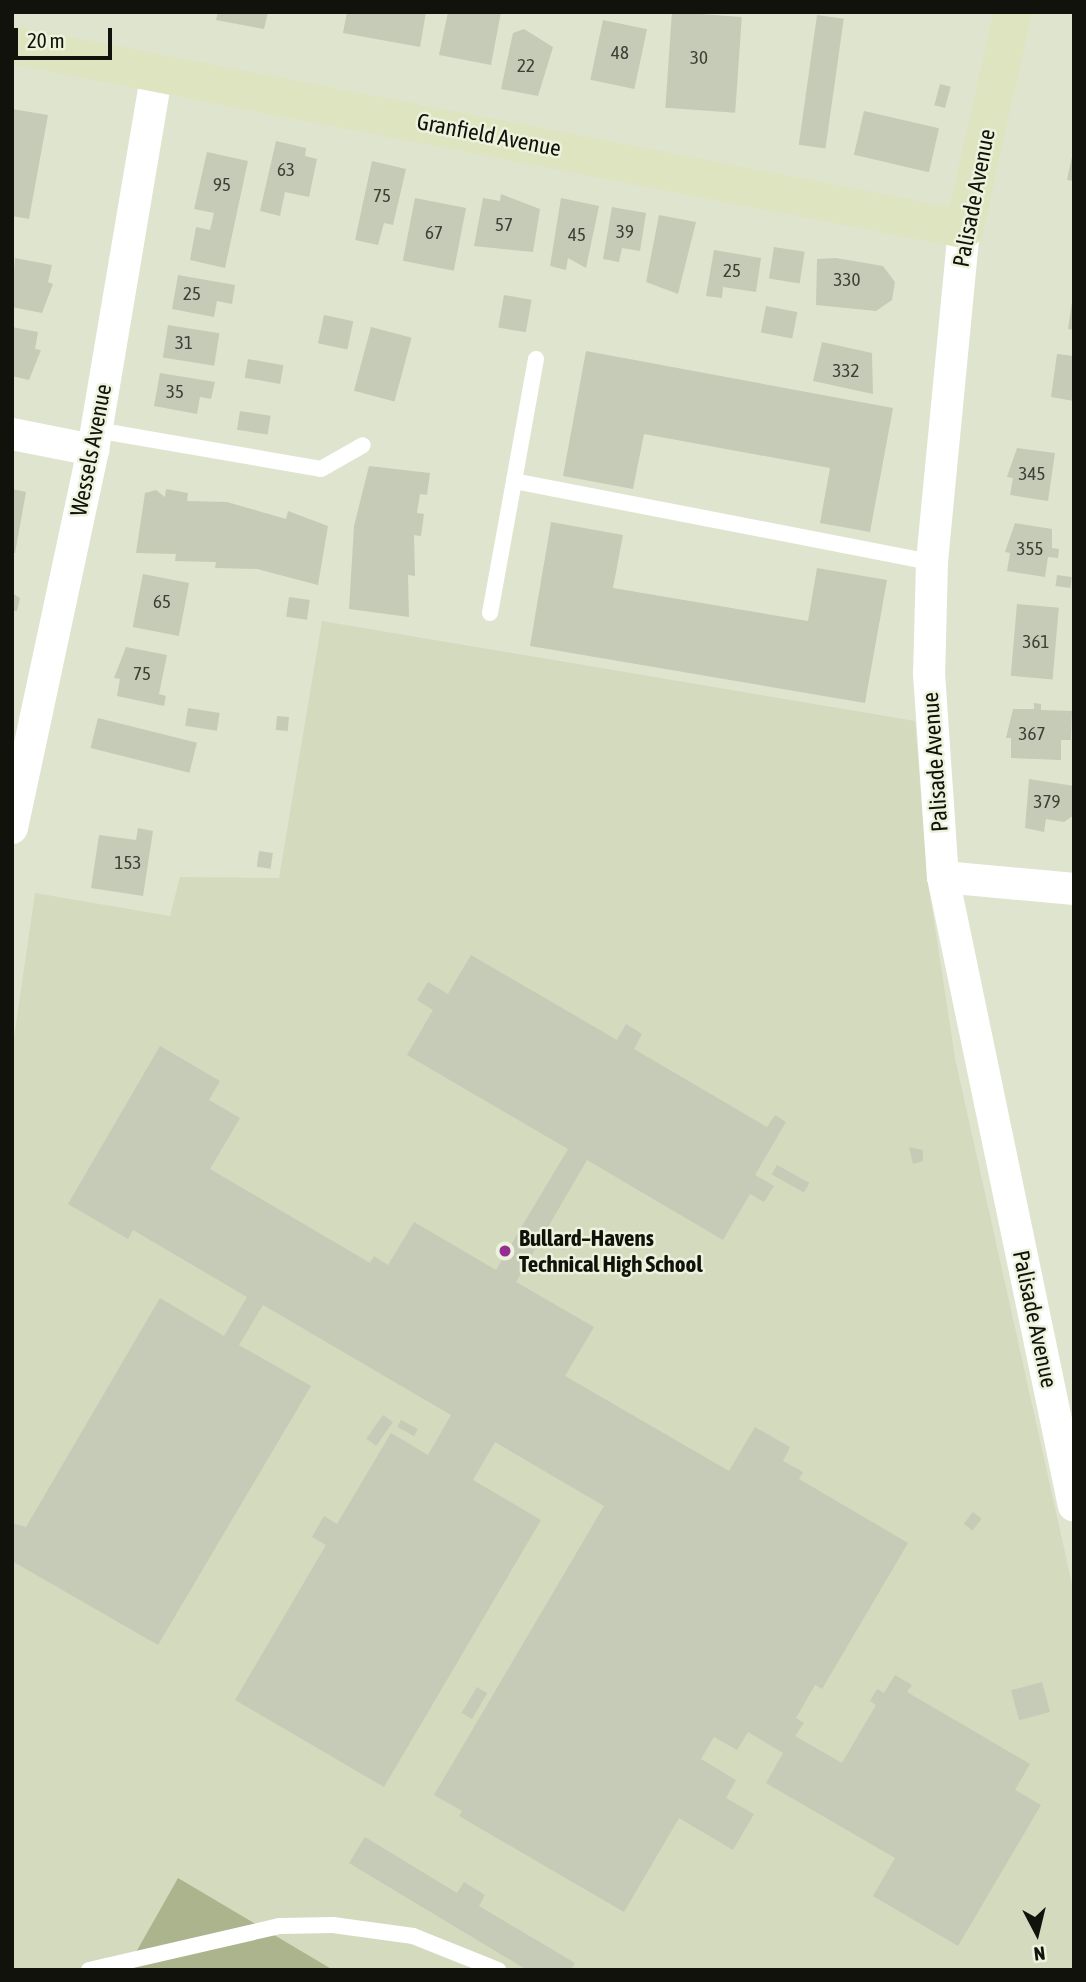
<!DOCTYPE html>
<html>
<head>
<meta charset="utf-8">
<style>
	body { margin:0 }
	#map { position:relative; width:1086px; height:1982px; overflow:hidden; background:#dfe4cf; font-family:"Asap Condensed",sans-serif }
	div>[style] { position:absolute }
	.built>* { inset:0; background:#d3dabe }
	.green>* { inset:0; background:#abb48c }
	.building>* { inset:0; background:#c5cbb6; transform-origin:0 0 }
	.lane>* { height:16px; margin:-8px; padding:0 8px; transform-origin:8px; border-radius:8px; background:#fff }
	.street>* { height:32px; margin:-16px; padding:0 16px; transform-origin:16px; border-radius:16px; background:#fff }
	.secondary>* { height:38px; margin:-19px; padding:0 19px; transform-origin:19px; border-radius:19px; background:#dee4c0 }
	.dots>* { width:19px; height:19px; translate:-50% -50%; box-sizing:border-box; border:4px solid #ecf2dc; border-radius:50% }
	span { translate:-50% -50%; white-space:nowrap; text-align:center; line-height:1.15; -webkit-text-stroke:5px #ecf2dc; paint-order:stroke }
	.number-label { font-size:19px; color:#3d4036 }
	.number-label span { -webkit-text-stroke-width:0 }
	.street-label { font-size:23px; color:#10120b }
	.poi-label { font-size:23px; color:#10120b; font-weight:700 }
	.left { translate:0 -50%; text-align:left }
	.frame { position:absolute; inset:0; border:14px solid #10120b; pointer-events:none }
	.north { position:absolute; left:1002px; top:1898px; width:70px; height:70px; -webkit-text-stroke:5px #ecf2dc; paint-order:stroke; rotate:173deg; font-size:19px; font-weight:700; line-height:28px; text-align:center; color:#10120b }
	.north::after { content:''; display:block; margin:auto; width:24px; height:32px; background:#10120b; clip-path:polygon(50% 0,100% 100%,50% 72%,0 100%) }
	.scale { position:absolute; left:14px; top:28px; width:98px; height:32px; box-sizing:border-box; border:4px solid #10120b; border-top:0; padding-left:9px; font-size:21px; line-height:24px; white-space:nowrap; color:#10120b; -webkit-text-stroke:5px #ecf2dc; paint-order:stroke }
</style>
</head>
<body>
<div id="map">
	<div class="built">
		<div style="clip-path:polygon(322px 621px,915px 721px,928px 882px,955px 1058px,1074px 1593px,1074px 1970px,12px 1970px,12px 1052px,35px 893px,170px 916px,180px 877px,279px 878px)"></div>
	</div>
	<div class="green">
		<div style="clip-path:polygon(178px 1878px,333px 1970px,126px 1970px)"></div>
	</div>
	<div class="building">
		<div style="clip-path:polygon(218px 12px,268px 12px,264px 29px,216px 20px)"></div>
		<div style="clip-path:polygon(347px 12px,426px 12px,420px 47px,343px 33px)"></div>
		<div style="clip-path:polygon(448px 12px,501px 12px,491px 65px,439px 55px)"></div>
		<div style="left:672px;top:12px;width:70px;height:96px;rotate:4deg"></div>
		<div style="left:817px;top:15px;width:27px;height:131px;rotate:8deg"></div>
		<div style="left:603px;top:20px;width:45px;height:61px;rotate:12deg"></div>
		<div style="clip-path:polygon(524px 29px,553px 47px,538px 96px,501px 89px,513px 33px)"></div>
		<div style="left:940px;top:84px;width:11px;height:22px;rotate:15deg"></div>
		<div style="clip-path:polygon(12px 109px,48px 115px,29px 219px,12px 216px)"></div>
		<div style="left:864px;top:111px;width:77px;height:45px;rotate:13deg"></div>
		<div style="clip-path:polygon(276px 141px,306px 148px,305px 156px,317px 159px,309px 197px,285px 192px,280px 216px,260px 211px)"></div>
		<div style="clip-path:polygon(1074px 147px,1074px 181px,1067px 180px)"></div>
		<div style="clip-path:polygon(207px 152px,248px 161px,225px 268px,190px 260px,196px 227px,210px 230px,214px 213px,194px 209px)"></div>
		<div style="clip-path:polygon(372px 161px,406px 169px,393px 225px,384px 223px,378px 245px,355px 240px)"></div>
		<div style="clip-path:polygon(501px 194px,540px 209px,533px 252px,474px 246px,483px 198px,500px 201px)"></div>
		<div style="left:415px;top:198px;width:52px;height:64px;rotate:11deg"></div>
		<div style="clip-path:polygon(561px 198px,599px 206px,586px 268px,568px 258px,566px 270px,550px 266px)"></div>
		<div style="clip-path:polygon(612px 207px,646px 213px,640px 251px,622px 248px,619px 262px,603px 259px)"></div>
		<div style="clip-path:polygon(659px 215px,696px 222px,678px 294px,646px 282px)"></div>
		<div style="left:774px;top:247px;width:31px;height:32px;rotate:9deg"></div>
		<div style="clip-path:polygon(714px 250px,761px 258px,756px 292px,723px 287px,722px 298px,706px 296px)"></div>
		<div style="clip-path:polygon(15px 258px,52px 265px,48px 282px,53px 284px,42px 313px,12px 307px)"></div>
		<div style="clip-path:polygon(836px 258px,883px 266px,895px 282px,892px 300px,876px 311px,816px 305px,817px 259px)"></div>
		<div style="clip-path:polygon(178px 275px,235px 285px,232px 304px,217px 301px,214px 317px,172px 309px)"></div>
		<div style="left:504px;top:295px;width:28px;height:33px;rotate:10deg"></div>
		<div style="clip-path:polygon(1072px 302px,1074px 302px,1074px 330px,1068px 329px)"></div>
		<div style="left:766px;top:306px;width:32px;height:27px;rotate:11deg"></div>
		<div style="left:324px;top:315px;width:30px;height:29px;rotate:12deg"></div>
		<div style="left:168px;top:325px;width:52px;height:33px;rotate:9deg"></div>
		<div style="clip-path:polygon(12px 327px,38px 332px,35px 349px,41px 350px,29px 380px,12px 376px)"></div>
		<div style="left:371px;top:327px;width:42px;height:66px;rotate:15deg"></div>
		<div style="clip-path:polygon(822px 342px,872px 353px,873px 394px,813px 381px)"></div>
		<div style="clip-path:polygon(586px 351px,893px 408px,870px 532px,820px 523px,830px 468px,644px 434px,633px 489px,563px 476px)"></div>
		<div style="clip-path:polygon(1057px 354px,1074px 356px,1074px 401px,1051px 397px)"></div>
		<div style="left:248px;top:359px;width:36px;height:19px;rotate:10deg"></div>
		<div style="clip-path:polygon(160px 373px,215px 382px,211px 399px,200px 397px,197px 414px,154px 406px)"></div>
		<div style="left:240px;top:411px;width:31px;height:19px;rotate:9deg"></div>
		<div style="clip-path:polygon(1017px 448px,1055px 453px,1048px 501px,1010px 495px,1013px 478px,1007px 477px)"></div>
		<div style="clip-path:polygon(369px 466px,430px 473px,427px 495px,420px 494px,417px 513px,424px 514px,421px 536px,414px 535px,415px 576px,408px 575px,409px 617px,349px 609px,354px 526px)"></div>
		<div style="clip-path:polygon(12px 489px,26px 492px,15px 553px,12px 553px)"></div>
		<div style="clip-path:polygon(166px 489px,188px 493px,187px 501px,227px 502px,286px 519px,288px 511px,328px 526px,318px 585px,257px 569px,215px 568px,216px 562px,175px 561px,176px 554px,136px 553px,145px 493px,156px 490px,165px 497px)"></div>
		<div style="clip-path:polygon(551px 522px,623px 535px,613px 588px,808px 621px,817px 568px,887px 580px,865px 703px,530px 646px)"></div>
		<div style="clip-path:polygon(1015px 523px,1052px 529px,1052px 548px,1059px 549px,1058px 558px,1048px 557px,1045px 577px,1007px 571px,1010px 553px,1005px 552px)"></div>
		<div style="left:143px;top:574px;width:47px;height:54px;rotate:11deg"></div>
		<div style="left:1057px;top:575px;width:15px;height:11px;rotate:8deg"></div>
		<div style="clip-path:polygon(12px 593px,20px 598px,17px 611px,12px 610px)"></div>
		<div style="left:289px;top:597px;width:21px;height:20px;rotate:8deg"></div>
		<div style="left:1017px;top:604px;width:42px;height:72px;rotate:5deg"></div>
		<div style="clip-path:polygon(126px 647px,167px 655px,159px 694px,166px 696px,164px 706px,117px 696px,120px 679px,114px 678px)"></div>
		<div style="clip-path:polygon(1034px 703px,1041px 704px,1041px 710px,1072px 711px,1071px 740px,1061px 740px,1061px 760px,1011px 758px,1011px 738px,1006px 738px,1013px 709px,1034px 709px)"></div>
		<div style="left:188px;top:708px;width:32px;height:18px;rotate:9deg"></div>
		<div style="left:277px;top:716px;width:12px;height:14px;rotate:5deg"></div>
		<div style="left:98px;top:718px;width:102px;height:31px;rotate:14deg"></div>
		<div style="clip-path:polygon(1029px 779px,1074px 786px,1074px 815px,1064px 822px,1046px 819px,1044px 832px,1025px 828px)"></div>
		<div style="clip-path:polygon(138px 828px,153px 831px,143px 896px,91px 888px,99px 835px,136px 840px)"></div>
		<div style="left:259px;top:851px;width:14px;height:16px;rotate:8deg"></div>
		<div style="clip-path:polygon(471px 955px,617px 1040px,626px 1024px,642px 1034px,634px 1049px,767px 1127px,775px 1115px,786px 1122px,755px 1175px,774px 1186px,764px 1202px,750px 1194px,723px 1240px,587px 1160px,516px 1282px,594px 1327px,565px 1376px,729px 1471px,755px 1427px,790px 1447px,783px 1461px,803px 1472px,799px 1479px,908px 1543px,822px 1689px,815px 1685px,796px 1718px,804px 1723px,795px 1736px,842px 1763px,876px 1705px,870px 1701px,877px 1689px,884px 1693px,895px 1675px,912px 1685px,907px 1692px,1030px 1764px,1015px 1790px,1041px 1805px,958px 1946px,873px 1896px,895px 1858px,766px 1783px,783px 1753px,748px 1732px,737px 1750px,714px 1737px,701px 1759px,736px 1780px,726px 1798px,754px 1814px,733px 1850px,679px 1818px,624px 1912px,459px 1816px,462px 1811px,434px 1795px,604px 1506px,495px 1442px,473px 1480px,541px 1520px,384px 1787px,235px 1700px,326px 1545px,312px 1537px,324px 1516px,337px 1524px,391px 1433px,428px 1455px,451px 1415px,263px 1305px,239px 1345px,311px 1386px,158px 1645px,12px 1561px,12px 1523px,26px 1527px,160px 1298px,224px 1336px,247px 1297px,133px 1230px,128px 1239px,68px 1204px,160px 1046px,220px 1081px,209px 1100px,240px 1118px,210px 1169px,370px 1263px,374px 1256px,388px 1265px,414px 1222px,496px 1270px,568px 1149px,407px 1055px,433px 1010px,417px 1000px,428px 982px,448px 994px)"></div>
		<div style="clip-path:polygon(909px 1147px,923px 1150px,923px 1161px,913px 1164px)"></div>
		<div style="left:777px;top:1165px;width:37px;height:11px;rotate:29deg"></div>
		<div style="left:383px;top:1415px;width:12px;height:29px;rotate:35deg"></div>
		<div style="left:401px;top:1420px;width:19px;height:8px;rotate:28deg"></div>
		<div style="left:973px;top:1512px;width:11px;height:15px;rotate:38deg"></div>
		<div style="left:1042px;top:1682px;width:31px;height:32px;rotate:75deg"></div>
		<div style="left:477px;top:1687px;width:12px;height:30px;rotate:31deg"></div>
		<div style="clip-path:polygon(365px 1837px,457px 1893px,464px 1882px,485px 1895px,479px 1906px,575px 1963px,571px 1970px,527px 1970px,349px 1863px)"></div>
	</div>
	<div class="lane">
		<div style="left:96px;top:430px;width:228px;rotate:9.8deg"></div>
		<div style="left:321px;top:469px;width:48px;rotate:-29.7deg"></div>
		<div style="left:514px;top:481px;width:124px;rotate:-79.8deg"></div>
		<div style="left:490px;top:613px;width:134px;rotate:-79.7deg"></div>
		<div style="left:514px;top:481px;width:426px;rotate:11deg"></div>
		<div style="left:89px;top:1970px;width:196px;rotate:-13deg"></div>
		<div style="left:280px;top:1926px;width:53px;rotate:-1.1deg"></div>
		<div style="left:333px;top:1925px;width:81px;rotate:7.8deg"></div>
		<div style="left:413px;top:1936px;width:92px;rotate:21.8deg"></div>
	</div>
	<div class="street">
		<div style="left:964px;top:229px;width:335px;rotate:95.5deg"></div>
		<div style="left:932px;top:562px;width:111px;rotate:91.5deg"></div>
		<div style="left:929px;top:673px;width:204px;rotate:86.1deg"></div>
		<div style="left:943px;top:877px;width:642px;rotate:78.24deg"></div>
		<div style="left:12px;top:434px;width:83px;rotate:11.2deg"></div>
		<div style="left:12px;top:828px;width:387px;rotate:-77.9deg"></div>
		<div style="left:93px;top:450px;width:385px;rotate:-80.4deg"></div>
		<div style="left:943px;top:877px;width:132px;rotate:5.2deg"></div>
	</div>
	<div class="secondary">
		<div style="left:12px;top:45px;width:970px;rotate:10.94deg"></div>
		<div style="left:964px;top:229px;width:222px;rotate:-77.3deg"></div>
	</div>
	<div class="dots">
		<div style="left:505px;top:1251px;background:#942e93"></div>
	</div>
	<div class="number-label">
		<span style="left:620px;top:53px">48</span>
		<span style="left:699px;top:58px">30</span>
		<span style="left:526px;top:66px">22</span>
		<span style="left:286px;top:170px">63</span>
		<span style="left:222px;top:185px">95</span>
		<span style="left:382px;top:196px">75</span>
		<span style="left:504px;top:225px">57</span>
		<span style="left:625px;top:232px">39</span>
		<span style="left:434px;top:233px">67</span>
		<span style="left:577px;top:235px">45</span>
		<span style="left:732px;top:271px">25</span>
		<span style="left:847px;top:280px">330</span>
		<span style="left:192px;top:294px">25</span>
		<span style="left:184px;top:343px">31</span>
		<span style="left:846px;top:371px">332</span>
		<span style="left:175px;top:392px">35</span>
		<span style="left:1032px;top:474px">345</span>
		<span style="left:1030px;top:549px">355</span>
		<span style="left:162px;top:602px">65</span>
		<span style="left:1036px;top:642px">361</span>
		<span style="left:142px;top:674px">75</span>
		<span style="left:1032px;top:734px">367</span>
		<span style="left:1047px;top:802px">379</span>
		<span style="left:128px;top:863px">153</span>
	</div>
	<div class="street-label">
		<span style="left:489px;top:135px;rotate:11deg">Granfield Avenue</span>
		<span style="left:974px;top:198px;rotate:-79deg">Palisade Avenue</span>
		<span style="left:91px;top:450px;rotate:-79deg">Wessels Avenue</span>
		<span style="left:935px;top:762px;rotate:-94deg">Palisade Avenue</span>
		<span style="left:1035px;top:1319px;rotate:78deg">Palisade Avenue</span>
	</div>
	<div class="poi-label">
		<span class="left" style="left:519px;top:1251px">Bullard–Havens<br>Technical High School</span>
	</div>
	<div class="frame"></div>
	<div class="north">N</div>
	<div class="scale">20 m</div>
</div>
</body>
</html>
